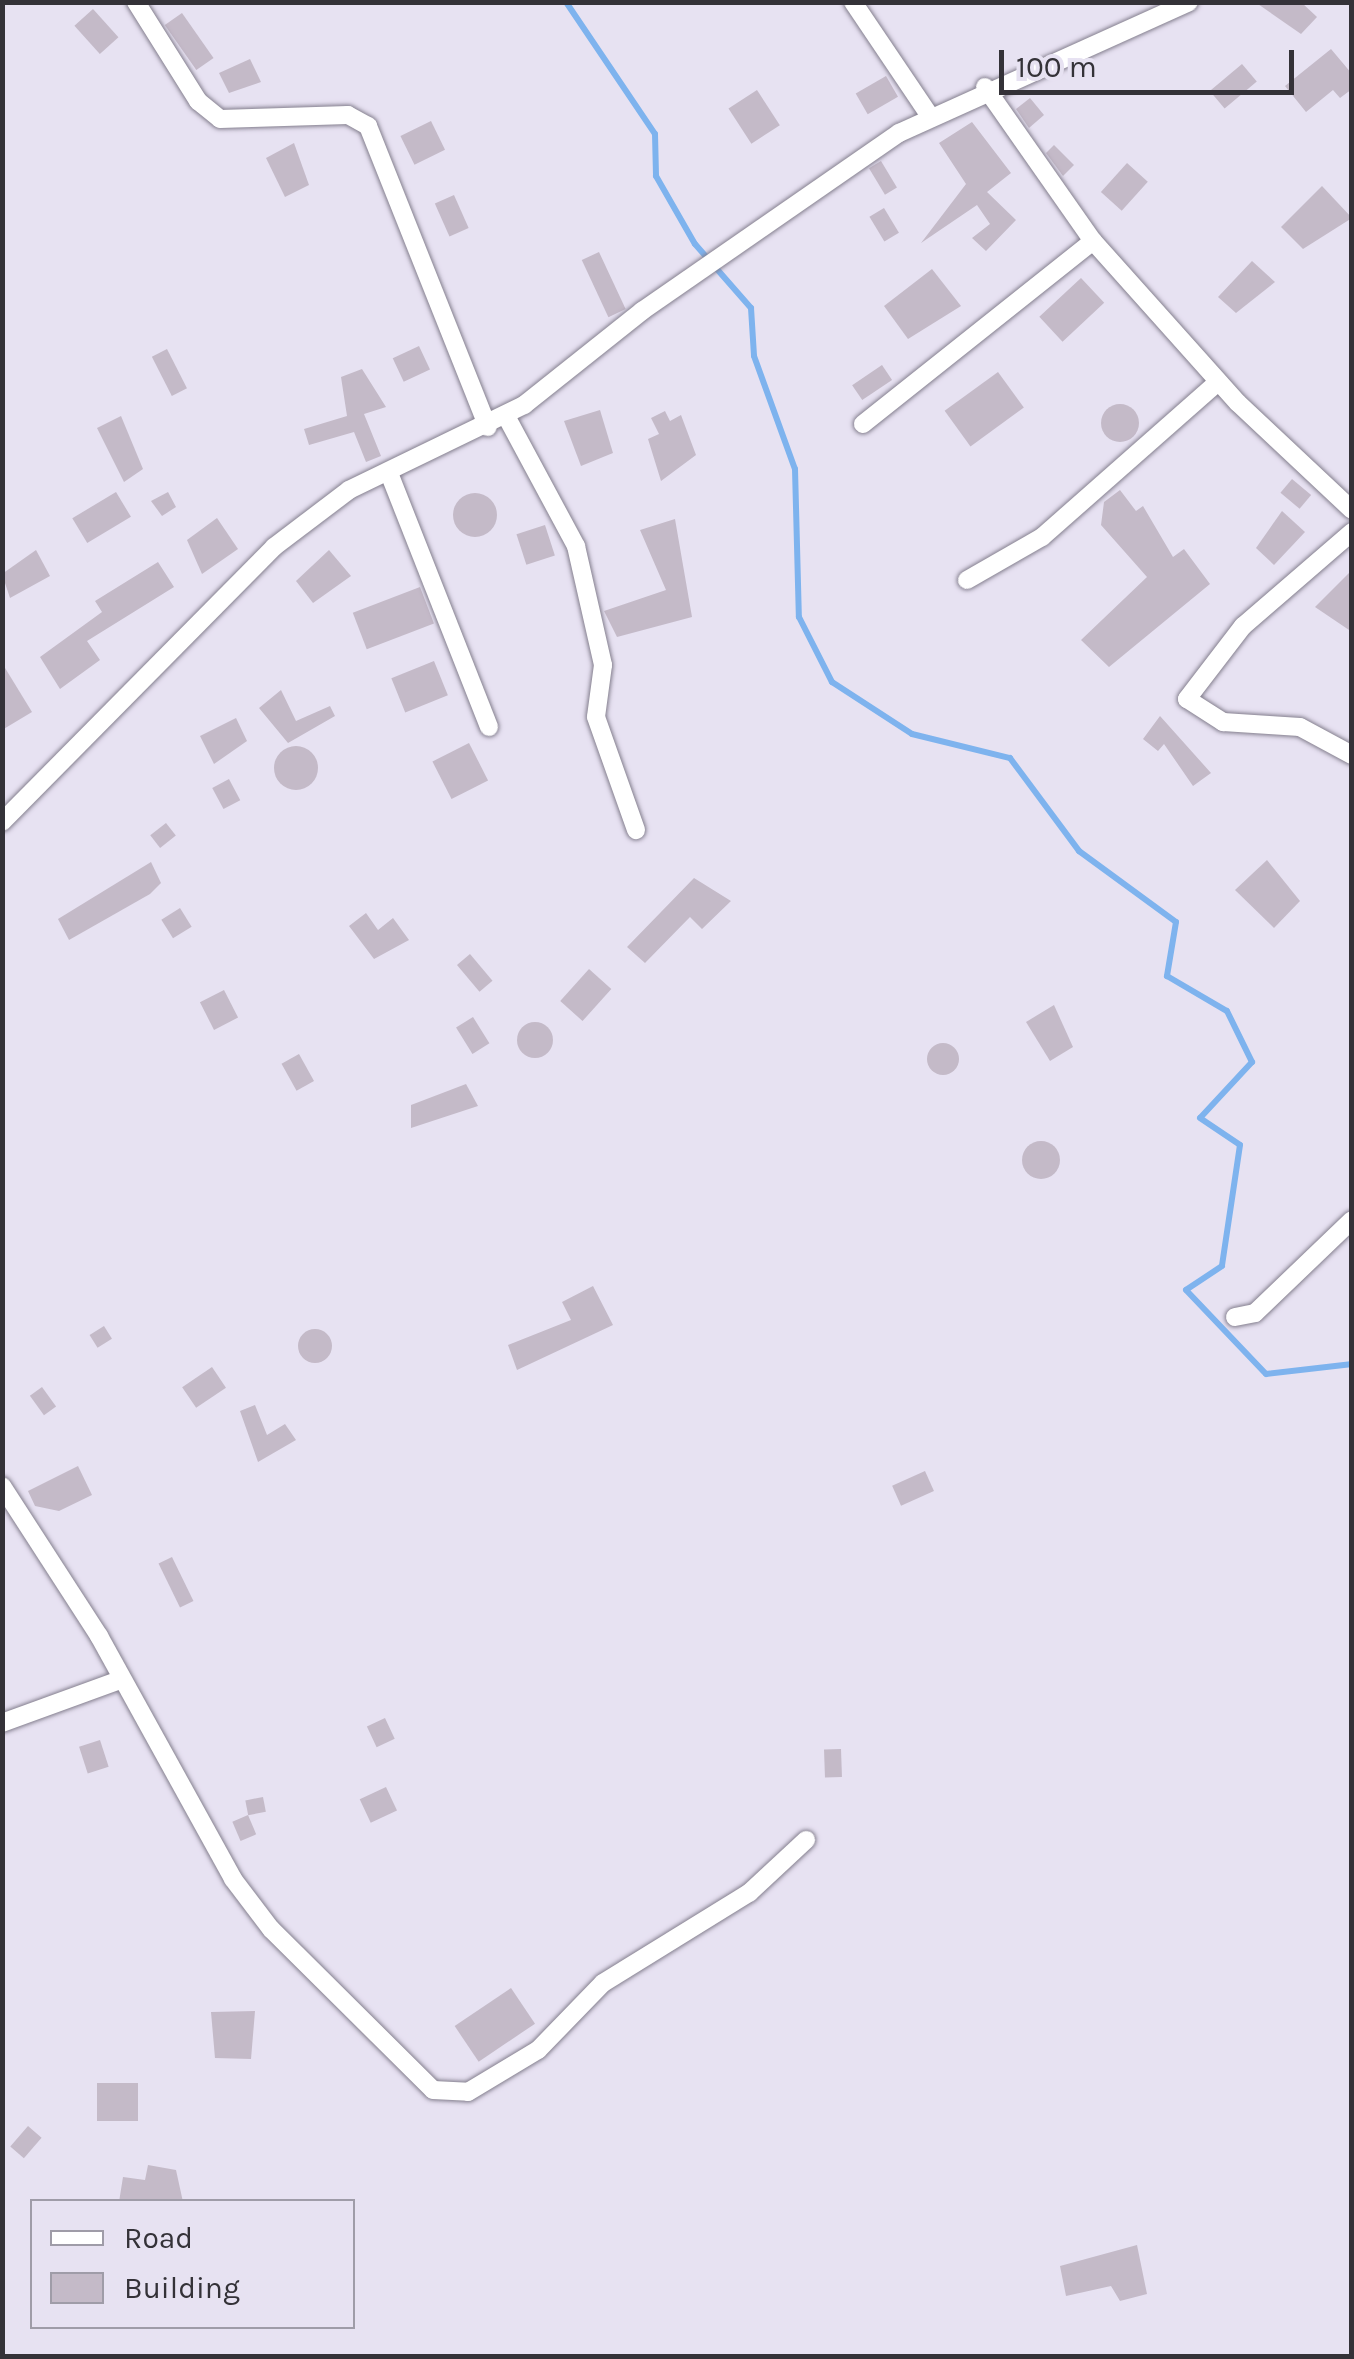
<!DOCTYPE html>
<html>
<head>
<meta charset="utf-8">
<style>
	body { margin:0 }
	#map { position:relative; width:1354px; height:2359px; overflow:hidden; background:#e7e2f2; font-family:Karla,sans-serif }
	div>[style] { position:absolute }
	.stream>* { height:6px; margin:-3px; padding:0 3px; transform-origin:3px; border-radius:3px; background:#7eb3ee }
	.building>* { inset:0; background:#c4bac8; transform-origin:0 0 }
	.round { border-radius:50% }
	.roads { filter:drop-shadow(0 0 2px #847f8e) drop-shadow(0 0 2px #847f8e) }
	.minor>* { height:18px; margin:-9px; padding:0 9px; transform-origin:9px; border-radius:9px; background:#fff }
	span { translate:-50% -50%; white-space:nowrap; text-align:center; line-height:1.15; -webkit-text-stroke:8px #e7e2f2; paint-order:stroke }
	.frame { position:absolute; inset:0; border:5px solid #343238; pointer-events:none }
	.legend { position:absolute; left:30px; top:2199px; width:325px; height:130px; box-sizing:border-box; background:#e7e2f2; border:2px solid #9f9ca8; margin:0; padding:12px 18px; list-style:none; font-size:30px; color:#343238 }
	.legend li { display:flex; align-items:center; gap:20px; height:50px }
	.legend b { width:50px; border:2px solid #9f9ca8 }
	.scale { position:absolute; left:999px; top:50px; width:295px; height:45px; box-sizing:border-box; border:5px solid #343238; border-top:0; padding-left:12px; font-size:30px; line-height:35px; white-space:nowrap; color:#343238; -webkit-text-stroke:8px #e7e2f2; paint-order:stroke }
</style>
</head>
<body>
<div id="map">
	<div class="stream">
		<div style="left:566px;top:2px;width:159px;rotate:56deg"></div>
		<div style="left:655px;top:134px;width:42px;rotate:88.6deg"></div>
		<div style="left:656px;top:176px;width:78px;rotate:60.2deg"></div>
		<div style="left:695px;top:244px;width:85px;rotate:48.8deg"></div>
		<div style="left:751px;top:308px;width:48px;rotate:86.4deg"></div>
		<div style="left:754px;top:356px;width:120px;rotate:70.1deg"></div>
		<div style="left:795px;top:469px;width:148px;rotate:88.5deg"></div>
		<div style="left:799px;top:617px;width:73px;rotate:63.1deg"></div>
		<div style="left:832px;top:682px;width:95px;rotate:33deg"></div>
		<div style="left:912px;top:734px;width:101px;rotate:13.8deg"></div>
		<div style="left:1010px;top:758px;width:116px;rotate:53.4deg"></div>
		<div style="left:1079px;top:851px;width:120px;rotate:36.2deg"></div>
		<div style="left:1176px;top:922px;width:55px;rotate:99.5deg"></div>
		<div style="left:1167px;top:976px;width:69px;rotate:30.3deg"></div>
		<div style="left:1227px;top:1011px;width:57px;rotate:63.9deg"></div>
		<div style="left:1252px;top:1062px;width:76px;rotate:132.9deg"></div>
		<div style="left:1200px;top:1118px;width:48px;rotate:34deg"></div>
		<div style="left:1240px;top:1145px;width:122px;rotate:98.5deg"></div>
		<div style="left:1222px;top:1266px;width:43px;rotate:146.3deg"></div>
		<div style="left:1186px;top:1290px;width:116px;rotate:46.4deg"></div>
		<div style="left:1266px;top:1374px;width:87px;rotate:-6.6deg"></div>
	</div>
	<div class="building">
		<div style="clip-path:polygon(1255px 2px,1301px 2px,1317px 17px,1301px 34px)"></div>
		<div style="left:93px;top:9px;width:38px;height:25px;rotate:48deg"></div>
		<div style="left:182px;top:13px;width:55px;height:21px;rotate:55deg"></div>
		<div style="clip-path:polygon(1331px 49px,1352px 74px,1352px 89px,1340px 98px,1333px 90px,1306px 112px,1285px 86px)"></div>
		<div style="clip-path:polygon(250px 59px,261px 82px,229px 93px,219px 73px)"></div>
		<div style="left:1242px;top:64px;width:23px;height:42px;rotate:50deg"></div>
		<div style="left:886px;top:76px;width:24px;height:35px;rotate:60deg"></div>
		<div style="left:757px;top:90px;width:42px;height:34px;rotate:57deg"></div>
		<div style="clip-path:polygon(1030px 98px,1044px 115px,1029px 128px,1016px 109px)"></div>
		<div style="left:431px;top:121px;width:32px;height:34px;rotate:64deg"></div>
		<div style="clip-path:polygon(972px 122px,1011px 173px,987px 192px,1016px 220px,986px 251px,972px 238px,990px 224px,977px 205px,921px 243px,966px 184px,939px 143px)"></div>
		<div style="clip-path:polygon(294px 143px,309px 185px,285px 197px,266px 158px)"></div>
		<div style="clip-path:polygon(1054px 145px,1074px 165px,1063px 176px,1046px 153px)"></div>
		<div style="left:881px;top:161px;width:31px;height:14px;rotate:59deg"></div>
		<div style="left:1127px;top:163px;width:28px;height:39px;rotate:42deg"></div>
		<div style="clip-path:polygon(1322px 186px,1352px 218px,1303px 249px,1281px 227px)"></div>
		<div style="left:454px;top:195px;width:36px;height:21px;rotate:66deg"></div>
		<div style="left:884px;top:208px;width:29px;height:17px;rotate:59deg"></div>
		<div style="left:599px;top:252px;width:63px;height:19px;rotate:65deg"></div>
		<div style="clip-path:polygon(1252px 261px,1275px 282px,1236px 313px,1218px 297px)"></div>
		<div style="clip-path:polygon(932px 269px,961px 306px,908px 339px,884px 306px)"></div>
		<div style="left:1081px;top:278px;width:34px;height:57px;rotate:47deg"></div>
		<div style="left:419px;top:346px;width:26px;height:29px;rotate:65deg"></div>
		<div style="left:167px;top:349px;width:44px;height:17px;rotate:63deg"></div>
		<div style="left:882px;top:365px;width:18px;height:36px;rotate:56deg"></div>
		<div style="clip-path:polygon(362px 369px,386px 407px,364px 414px,381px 456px,366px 462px,354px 432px,309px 445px,304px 429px,347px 416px,341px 377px)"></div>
		<div style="left:998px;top:372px;width:44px;height:66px;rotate:54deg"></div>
		<div class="round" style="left:1101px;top:404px;width:38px;height:38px"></div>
		<div style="clip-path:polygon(600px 410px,613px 453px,581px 466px,564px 421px)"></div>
		<div style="clip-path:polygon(665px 411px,670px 421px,681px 415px,696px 455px,661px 481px,648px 439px,659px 434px,651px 418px)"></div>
		<div style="clip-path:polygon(121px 416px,143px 469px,124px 482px,97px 428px)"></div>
		<div style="left:1292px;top:479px;width:25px;height:18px;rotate:40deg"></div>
		<div style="clip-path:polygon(1120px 490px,1136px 511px,1143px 506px,1173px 557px,1184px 549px,1210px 584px,1109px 667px,1081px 640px,1147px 577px,1101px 525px,1104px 502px)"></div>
		<div style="left:116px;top:492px;width:29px;height:51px;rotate:59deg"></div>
		<div style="clip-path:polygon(168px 492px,176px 507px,162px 516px,151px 501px)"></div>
		<div class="round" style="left:453px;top:493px;width:44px;height:44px"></div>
		<div style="clip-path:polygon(1282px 511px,1305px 532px,1274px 565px,1256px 548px)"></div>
		<div style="clip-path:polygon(217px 518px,238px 549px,202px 574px,187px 540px)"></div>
		<div style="clip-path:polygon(675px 519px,692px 617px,617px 637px,604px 611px,666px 590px,640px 530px)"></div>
		<div style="left:545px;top:525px;width:32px;height:30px;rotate:72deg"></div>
		<div style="clip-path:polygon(36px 550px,50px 576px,10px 598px,2px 574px)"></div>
		<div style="clip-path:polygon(329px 550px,351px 576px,313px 603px,296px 581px)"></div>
		<div style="clip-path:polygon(158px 562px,174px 587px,87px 641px,100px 660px,60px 689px,40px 657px,102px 612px,95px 601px)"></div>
		<div style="clip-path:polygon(1352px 570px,1352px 632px,1315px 607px)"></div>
		<div style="left:420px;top:587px;width:39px;height:72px;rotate:69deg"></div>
		<div style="left:434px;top:661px;width:37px;height:46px;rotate:68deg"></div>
		<div style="clip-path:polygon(2px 663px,32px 712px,2px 730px)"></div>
		<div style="clip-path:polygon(281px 690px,296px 721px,330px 706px,335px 716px,288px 743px,259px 708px)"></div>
		<div style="clip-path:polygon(1160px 716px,1211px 773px,1193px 786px,1164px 744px,1158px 751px,1143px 739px)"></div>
		<div style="clip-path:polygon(236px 718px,247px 741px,214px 764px,200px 736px)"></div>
		<div style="left:469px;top:743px;width:42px;height:41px;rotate:63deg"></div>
		<div class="round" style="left:274px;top:746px;width:44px;height:44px"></div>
		<div style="left:229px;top:779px;width:24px;height:19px;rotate:62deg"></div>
		<div style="left:166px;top:823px;width:16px;height:20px;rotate:52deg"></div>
		<div style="clip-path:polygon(1267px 860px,1300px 901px,1274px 928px,1235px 890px)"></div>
		<div style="clip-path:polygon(151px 862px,161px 883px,150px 894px,69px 940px,58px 919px)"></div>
		<div style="clip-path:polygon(694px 878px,731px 901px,702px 929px,690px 917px,645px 963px,627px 947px)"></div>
		<div style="left:180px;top:908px;width:22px;height:22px;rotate:58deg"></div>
		<div style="clip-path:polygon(366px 913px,378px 930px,393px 918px,409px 940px,374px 959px,349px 926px)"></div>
		<div style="left:470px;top:954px;width:35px;height:17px;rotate:50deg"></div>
		<div style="left:589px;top:969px;width:30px;height:43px;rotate:42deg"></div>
		<div style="left:224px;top:990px;width:31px;height:27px;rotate:63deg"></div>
		<div style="clip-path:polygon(1054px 1005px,1073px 1047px,1050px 1061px,1026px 1022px)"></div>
		<div style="left:473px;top:1017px;width:31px;height:20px;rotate:58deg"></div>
		<div class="round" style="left:517px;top:1022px;width:36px;height:36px"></div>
		<div class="round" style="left:927px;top:1043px;width:32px;height:32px"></div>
		<div style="left:299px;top:1054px;width:31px;height:20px;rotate:61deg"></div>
		<div style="clip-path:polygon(466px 1084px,478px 1106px,411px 1128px,411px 1105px)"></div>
		<div class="round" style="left:1022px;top:1141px;width:38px;height:38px"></div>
		<div style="clip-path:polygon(593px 1286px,613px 1325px,517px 1370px,508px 1345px,571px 1320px,562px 1302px)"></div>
		<div style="left:104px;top:1326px;width:15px;height:17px;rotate:58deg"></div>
		<div class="round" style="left:298px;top:1329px;width:34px;height:34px"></div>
		<div style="left:212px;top:1367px;width:25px;height:36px;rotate:56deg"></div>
		<div style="left:42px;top:1387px;width:24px;height:15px;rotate:54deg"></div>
		<div style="clip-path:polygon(255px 1405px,267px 1435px,285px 1424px,296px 1440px,258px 1462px,240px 1411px)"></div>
		<div style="clip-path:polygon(78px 1466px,92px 1495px,59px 1511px,35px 1506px,28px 1491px)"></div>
		<div style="left:925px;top:1471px;width:22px;height:36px;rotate:66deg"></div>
		<div style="left:172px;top:1557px;width:49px;height:15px;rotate:64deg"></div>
		<div style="left:385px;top:1718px;width:23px;height:20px;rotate:65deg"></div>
		<div style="left:100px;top:1740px;width:28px;height:22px;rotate:72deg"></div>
		<div style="left:841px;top:1749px;width:28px;height:17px;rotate:88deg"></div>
		<div style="left:386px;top:1787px;width:26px;height:29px;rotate:65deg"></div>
		<div style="left:263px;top:1797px;width:15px;height:18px;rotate:79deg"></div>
		<div style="left:248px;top:1815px;width:21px;height:17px;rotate:67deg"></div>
		<div style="left:511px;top:1988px;width:43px;height:68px;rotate:56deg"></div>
		<div style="clip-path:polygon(255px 2011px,251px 2059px,215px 2058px,211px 2012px)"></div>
		<div style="left:138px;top:2083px;width:38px;height:41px;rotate:90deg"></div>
		<div style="left:28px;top:2126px;width:18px;height:27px;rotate:41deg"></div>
		<div style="clip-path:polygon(148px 2165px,176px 2170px,183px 2202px,119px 2202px,123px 2177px,145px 2180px)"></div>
		<div style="clip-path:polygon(1137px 2245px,1147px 2294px,1120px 2301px,1111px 2286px,1066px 2296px,1060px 2266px)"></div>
	</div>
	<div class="roads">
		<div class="minor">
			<div style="left:136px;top:2px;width:117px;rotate:57.9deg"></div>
			<div style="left:198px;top:101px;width:28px;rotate:39deg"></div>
			<div style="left:220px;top:119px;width:128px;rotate:-1.8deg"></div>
			<div style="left:348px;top:115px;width:23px;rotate:29deg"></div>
			<div style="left:368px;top:126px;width:324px;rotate:68.3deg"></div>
			<div style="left:853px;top:2px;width:138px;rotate:56deg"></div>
			<div style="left:985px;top:87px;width:188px;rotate:55deg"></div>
			<div style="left:1093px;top:241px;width:217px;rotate:48.2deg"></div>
			<div style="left:1238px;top:403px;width:156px;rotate:43.2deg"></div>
			<div style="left:506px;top:416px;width:148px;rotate:61.7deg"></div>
			<div style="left:576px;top:546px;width:122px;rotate:77.2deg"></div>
			<div style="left:603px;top:665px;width:52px;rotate:97.7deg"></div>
			<div style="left:596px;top:717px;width:120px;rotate:70.5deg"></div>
			<div style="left:863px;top:424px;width:294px;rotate:-38.5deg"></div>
			<div style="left:389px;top:473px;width:273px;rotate:68.5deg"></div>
			<div style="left:1352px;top:532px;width:144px;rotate:139.2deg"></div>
			<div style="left:1243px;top:626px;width:92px;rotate:127.5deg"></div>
			<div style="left:1187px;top:699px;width:43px;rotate:32.6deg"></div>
			<div style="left:1223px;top:722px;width:77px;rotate:3.7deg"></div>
			<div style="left:1300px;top:727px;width:59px;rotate:28.3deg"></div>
			<div style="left:967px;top:580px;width:86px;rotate:-29.8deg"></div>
			<div style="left:1042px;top:537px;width:235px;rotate:-41.4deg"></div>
			<div style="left:2px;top:822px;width:387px;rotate:-45.3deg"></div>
			<div style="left:274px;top:547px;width:94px;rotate:-37.2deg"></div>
			<div style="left:349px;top:490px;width:195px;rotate:-25.9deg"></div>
			<div style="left:524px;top:405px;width:151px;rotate:-38.5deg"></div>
			<div style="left:642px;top:311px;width:313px;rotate:-34.7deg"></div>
			<div style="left:899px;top:133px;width:318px;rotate:-24.3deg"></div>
			<div style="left:1235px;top:1317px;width:20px;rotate:-11deg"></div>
			<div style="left:1255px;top:1313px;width:134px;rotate:-43.8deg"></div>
			<div style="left:2px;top:1486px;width:179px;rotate:57.1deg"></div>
			<div style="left:99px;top:1636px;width:277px;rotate:61.1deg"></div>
			<div style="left:233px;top:1879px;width:63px;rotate:52.8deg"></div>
			<div style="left:271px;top:1929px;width:228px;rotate:44.8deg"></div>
			<div style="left:433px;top:2090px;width:35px;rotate:3deg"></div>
			<div style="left:468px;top:2092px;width:82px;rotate:-31deg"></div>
			<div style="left:538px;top:2050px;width:93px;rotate:-45.9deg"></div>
			<div style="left:603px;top:1983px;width:172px;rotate:-31.7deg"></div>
			<div style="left:749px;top:1893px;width:78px;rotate:-42.9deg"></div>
			<div style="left:2px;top:1723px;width:126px;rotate:-20deg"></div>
		</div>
	</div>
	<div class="frame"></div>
	<ul class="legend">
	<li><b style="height:12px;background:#fff"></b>Road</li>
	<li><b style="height:28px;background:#c4bac8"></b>Building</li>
	</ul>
	<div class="scale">100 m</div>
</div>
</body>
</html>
